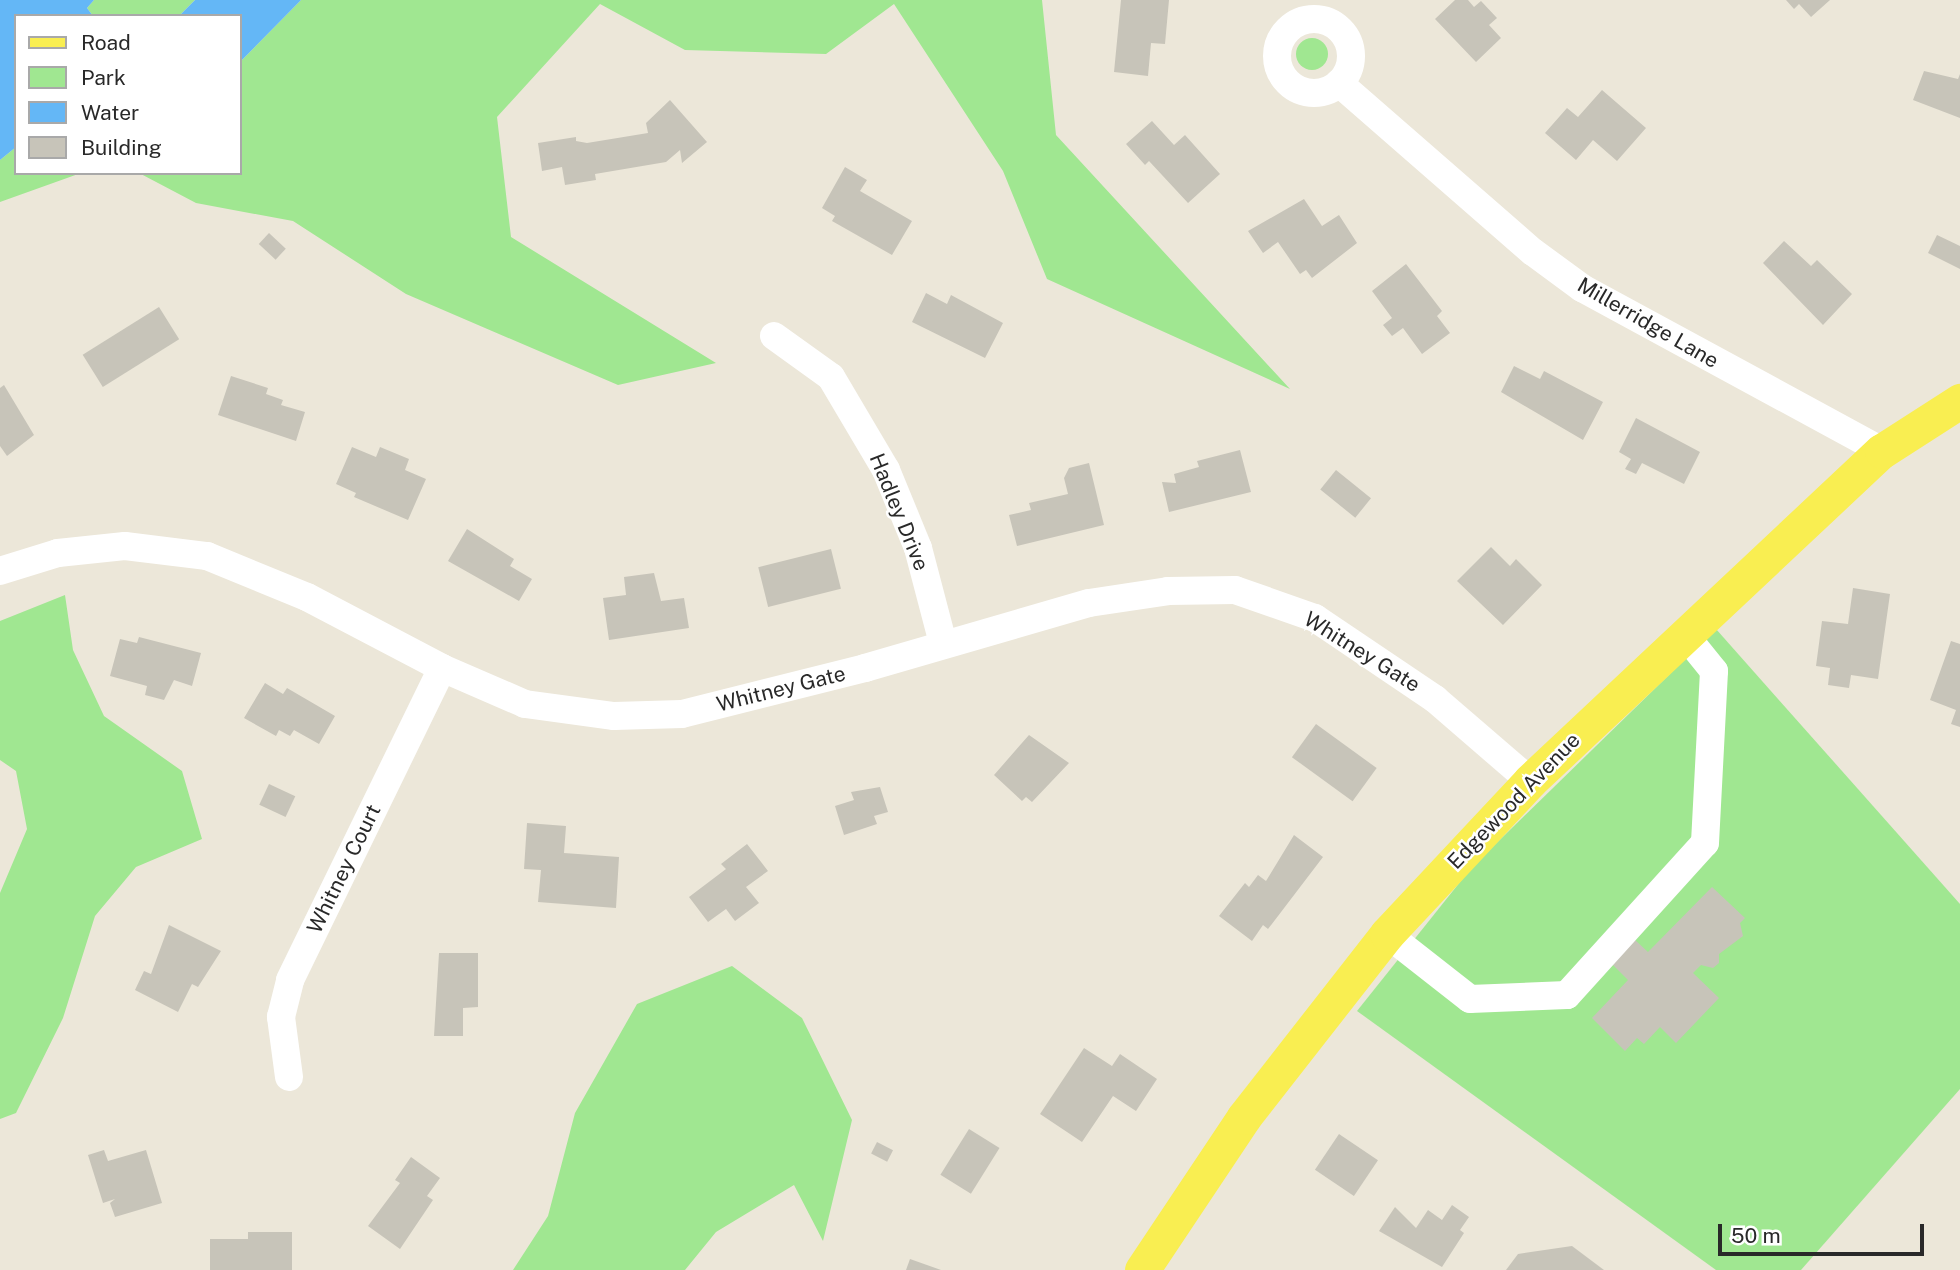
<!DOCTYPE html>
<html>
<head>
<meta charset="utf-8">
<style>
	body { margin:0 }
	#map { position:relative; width:1960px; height:1270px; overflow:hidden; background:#ece7d9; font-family:"Public Sans",sans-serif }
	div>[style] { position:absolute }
	.green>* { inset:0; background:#a0e791 }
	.round { border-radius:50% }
	.water>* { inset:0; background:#64b7f6 }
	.building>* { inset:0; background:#c7c4b9; transform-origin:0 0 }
	.minor>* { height:28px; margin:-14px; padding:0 14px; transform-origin:14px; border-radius:14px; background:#fff }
	.minor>.ring { margin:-14px; padding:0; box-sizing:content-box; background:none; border:28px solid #fff; border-radius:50% }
	.major>* { height:35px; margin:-17.5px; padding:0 17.5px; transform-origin:17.5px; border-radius:17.5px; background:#f9ee51 }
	span { translate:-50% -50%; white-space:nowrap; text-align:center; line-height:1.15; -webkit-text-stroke:5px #fff; paint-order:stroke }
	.street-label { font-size:21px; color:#292929 }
	.legend { position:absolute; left:14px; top:14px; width:228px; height:161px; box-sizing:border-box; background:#fff; border:2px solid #a9a9a9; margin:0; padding:9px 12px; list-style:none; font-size:21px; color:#292929 }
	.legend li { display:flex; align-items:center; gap:14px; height:35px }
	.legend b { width:35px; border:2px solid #a9a9a9 }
	.scale { position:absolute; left:1718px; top:1224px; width:206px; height:32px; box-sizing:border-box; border:4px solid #292929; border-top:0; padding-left:9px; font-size:21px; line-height:24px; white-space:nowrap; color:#292929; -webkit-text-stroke:5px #fff; paint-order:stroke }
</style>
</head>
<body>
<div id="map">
	<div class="green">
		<div style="clip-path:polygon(94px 0,195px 0,179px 16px,93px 16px,87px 8px)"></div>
		<div style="clip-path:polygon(301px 0,1042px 0,1056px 135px,1290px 389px,1047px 279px,1003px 171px,894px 4px,826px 54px,685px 50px,600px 4px,497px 117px,511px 237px,716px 363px,618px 385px,406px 294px,293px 221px,196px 203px,139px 173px,240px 173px,240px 62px)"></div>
		<div class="round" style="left:1296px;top:38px;width:32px;height:32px"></div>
		<div style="clip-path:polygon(16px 147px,16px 173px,81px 173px,0 202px,0 160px)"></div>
		<div style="clip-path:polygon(65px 595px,73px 650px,104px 716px,182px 771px,202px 839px,136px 867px,95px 916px,63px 1018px,16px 1113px,0 1119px,0 893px,27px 829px,16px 771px,0 760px,0 621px)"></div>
		<div style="clip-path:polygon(1716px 629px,1960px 904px,1960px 1089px,1801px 1270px,1716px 1270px,1357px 1011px,1472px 867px)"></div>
		<div style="clip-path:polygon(732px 966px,802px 1018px,852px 1120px,823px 1241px,794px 1185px,716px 1232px,685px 1270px,513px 1270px,548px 1216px,575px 1113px,637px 1004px)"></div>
	</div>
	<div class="water">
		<div style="clip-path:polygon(0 0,94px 0,87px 8px,93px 16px,16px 16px,16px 147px,0 160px)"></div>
		<div style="clip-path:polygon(195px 0,301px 0,240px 62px,240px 16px,179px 16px)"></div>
	</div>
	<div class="building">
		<div style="clip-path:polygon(1121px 0,1169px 0,1165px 44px,1151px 43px,1148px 76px,1114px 72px)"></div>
		<div style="clip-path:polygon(1455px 0,1468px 0,1474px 7px,1481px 1px,1497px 18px,1489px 25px,1501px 38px,1476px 62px,1435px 19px)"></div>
		<div style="clip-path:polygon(1786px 0,1830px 0,1811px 17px,1799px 4px,1794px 9px)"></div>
		<div style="clip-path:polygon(1924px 71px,1958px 79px,1960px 74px,1960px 118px,1913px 100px)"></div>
		<div style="clip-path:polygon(1602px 90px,1646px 128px,1617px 161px,1593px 140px,1576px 160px,1545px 133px,1567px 108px,1578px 117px)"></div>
		<div style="clip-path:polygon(670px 100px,707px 142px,682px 163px,680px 150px,666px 162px,595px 174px,596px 180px,565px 185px,562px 167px,542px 171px,538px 143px,576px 137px,576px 141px,587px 143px,648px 133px,646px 123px)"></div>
		<div style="clip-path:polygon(1152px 121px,1174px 145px,1185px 135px,1220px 174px,1188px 203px,1149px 161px,1145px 165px,1126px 144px)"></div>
		<div style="clip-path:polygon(845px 167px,867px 180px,860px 191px,912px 221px,892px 255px,832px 221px,835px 216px,822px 208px)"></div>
		<div style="clip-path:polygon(1304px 199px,1322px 226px,1339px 215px,1357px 243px,1312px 278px,1306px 270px,1300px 274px,1278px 242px,1263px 253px,1248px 231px)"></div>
		<div style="left:269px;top:233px;width:23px;height:15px;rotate:43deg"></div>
		<div style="clip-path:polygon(1937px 235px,1960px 246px,1960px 269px,1928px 253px)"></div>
		<div style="clip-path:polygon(1784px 241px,1811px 266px,1817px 260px,1852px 294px,1823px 325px,1763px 263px)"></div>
		<div style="clip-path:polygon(1406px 264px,1442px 311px,1437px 316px,1450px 333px,1422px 354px,1403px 328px,1392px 336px,1383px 325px,1392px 318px,1372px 291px)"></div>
		<div style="clip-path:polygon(926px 293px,947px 304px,951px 295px,1003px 323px,985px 358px,912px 322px)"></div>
		<div style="left:159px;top:307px;width:38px;height:90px;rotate:58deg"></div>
		<div style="clip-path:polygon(1514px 366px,1540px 379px,1544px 371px,1603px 402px,1583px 440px,1501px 392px)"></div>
		<div style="clip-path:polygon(231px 376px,268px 388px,266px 394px,283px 400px,281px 405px,305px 412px,296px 441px,218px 415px)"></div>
		<div style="clip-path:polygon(4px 385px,34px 435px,7px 456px,0 446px,0 388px)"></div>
		<div style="clip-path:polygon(1636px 418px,1700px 452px,1684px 484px,1642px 463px,1636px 474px,1625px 469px,1631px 459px,1619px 452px)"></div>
		<div style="clip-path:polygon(352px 447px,376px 457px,380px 447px,409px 459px,405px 470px,426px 479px,408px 520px,354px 497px,356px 493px,336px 484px)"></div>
		<div style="clip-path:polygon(1240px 450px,1251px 492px,1169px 512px,1162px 482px,1176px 483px,1174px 474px,1199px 467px,1197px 461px)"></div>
		<div style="clip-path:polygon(1089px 463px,1104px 525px,1017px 546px,1009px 515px,1031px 510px,1029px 503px,1068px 494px,1064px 478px,1069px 468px)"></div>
		<div style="left:1336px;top:470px;width:45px;height:25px;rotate:39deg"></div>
		<div style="clip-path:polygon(467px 529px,514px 559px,510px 566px,532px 579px,519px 601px,448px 561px)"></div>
		<div style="clip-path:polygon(1491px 547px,1510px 566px,1516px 559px,1542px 585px,1503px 625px,1457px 581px)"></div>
		<div style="left:831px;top:549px;width:41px;height:75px;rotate:76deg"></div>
		<div style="clip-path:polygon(654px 573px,661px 601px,684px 598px,689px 628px,609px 640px,603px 598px,626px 595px,624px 577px)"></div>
		<div style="clip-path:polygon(1853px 588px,1890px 594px,1878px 679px,1851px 675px,1849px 688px,1828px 685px,1830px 668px,1816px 666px,1822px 621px,1848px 624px)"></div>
		<div style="clip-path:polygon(139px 637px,201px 653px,192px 686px,174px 680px,164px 700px,145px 695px,147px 686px,110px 676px,120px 639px,137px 643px)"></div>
		<div style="clip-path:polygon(1951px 641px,1960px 644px,1960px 727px,1951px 724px,1956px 710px,1930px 700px)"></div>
		<div style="clip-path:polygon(265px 683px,283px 694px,287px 688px,335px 716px,319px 744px,294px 730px,290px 736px,279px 730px,276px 736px,244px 718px)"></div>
		<div style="left:1316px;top:724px;width:75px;height:41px;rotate:36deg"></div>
		<div style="clip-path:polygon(1029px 735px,1069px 763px,1032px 802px,1026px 797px,1022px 801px,994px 775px)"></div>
		<div style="left:269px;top:784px;width:29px;height:23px;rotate:25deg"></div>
		<div style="clip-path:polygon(880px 787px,888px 812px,874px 816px,877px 824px,844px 835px,835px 806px,854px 800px,851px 792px)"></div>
		<div style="clip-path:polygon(527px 823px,566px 826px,564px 853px,619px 857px,616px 908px,538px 902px,541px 870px,524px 869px)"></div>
		<div style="clip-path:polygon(1294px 835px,1323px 857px,1268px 929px,1263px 925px,1252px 941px,1219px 916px,1245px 883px,1249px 887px,1258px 875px,1266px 881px)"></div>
		<div style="clip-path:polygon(747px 844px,768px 871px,746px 887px,759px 903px,735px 921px,726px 909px,708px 922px,689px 897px,726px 869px,721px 864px)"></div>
		<div style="clip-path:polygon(1712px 887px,1745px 918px,1740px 923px,1743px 936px,1719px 954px,1719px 963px,1713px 968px,1701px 965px,1693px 973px,1719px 998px,1676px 1043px,1660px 1027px,1644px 1044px,1637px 1038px,1625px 1051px,1592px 1018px,1628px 980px,1612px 964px,1635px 940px,1648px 952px)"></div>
		<div style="clip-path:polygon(169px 925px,221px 951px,198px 987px,192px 984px,178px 1012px,135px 990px,144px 971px,151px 974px)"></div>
		<div style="clip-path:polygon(439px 953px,478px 953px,478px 1007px,463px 1008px,463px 1036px,434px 1036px)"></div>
		<div style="clip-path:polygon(1084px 1048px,1112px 1066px,1120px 1054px,1157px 1079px,1136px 1111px,1113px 1096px,1082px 1142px,1040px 1114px)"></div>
		<div style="left:969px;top:1129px;width:36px;height:54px;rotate:32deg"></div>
		<div style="left:1339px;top:1134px;width:47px;height:43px;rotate:34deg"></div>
		<div style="left:877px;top:1142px;width:18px;height:13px;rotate:27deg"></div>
		<div style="clip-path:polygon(104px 1150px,108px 1161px,146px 1150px,162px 1203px,115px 1217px,110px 1203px,115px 1199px,103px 1203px,88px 1155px)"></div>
		<div style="clip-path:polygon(411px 1157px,440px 1178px,427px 1196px,433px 1200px,400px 1249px,368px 1226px,400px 1183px,395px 1180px)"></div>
		<div style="clip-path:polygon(1452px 1205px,1469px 1217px,1460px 1230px,1464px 1233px,1442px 1267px,1379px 1231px,1395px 1207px,1416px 1228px,1428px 1210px,1442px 1220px)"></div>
		<div style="clip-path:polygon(248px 1232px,292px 1232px,292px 1270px,210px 1270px,210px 1239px,248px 1239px)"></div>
		<div style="clip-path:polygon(1572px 1246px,1604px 1270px,1506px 1270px,1518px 1254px)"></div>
		<div style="clip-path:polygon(910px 1259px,941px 1270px,906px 1270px)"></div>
	</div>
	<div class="minor">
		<div class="ring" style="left:1277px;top:19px;width:46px;height:46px"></div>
		<div style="left:1339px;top:83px;width:257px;rotate:41.1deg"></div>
		<div style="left:1533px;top:252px;width:61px;rotate:36.3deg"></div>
		<div style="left:1582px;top:288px;width:341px;rotate:28.5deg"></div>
		<div style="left:774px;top:336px;width:70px;rotate:35.7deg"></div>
		<div style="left:831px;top:377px;width:108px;rotate:59.4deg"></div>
		<div style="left:886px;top:470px;width:84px;rotate:67.7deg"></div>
		<div style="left:918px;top:548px;width:98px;rotate:75.3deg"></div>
		<div style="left:0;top:571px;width:61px;rotate:-17.2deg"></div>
		<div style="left:58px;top:553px;width:67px;rotate:-6deg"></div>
		<div style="left:125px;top:546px;width:83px;rotate:7deg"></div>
		<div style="left:207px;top:556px;width:108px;rotate:22.3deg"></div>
		<div style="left:307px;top:597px;width:153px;rotate:27.7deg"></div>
		<div style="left:442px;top:668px;width:90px;rotate:23.4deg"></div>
		<div style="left:525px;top:704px;width:90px;rotate:7.7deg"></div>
		<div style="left:614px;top:716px;width:68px;rotate:-1.7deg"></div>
		<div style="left:682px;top:714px;width:189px;rotate:-14.1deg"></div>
		<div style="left:865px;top:668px;width:233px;rotate:-16.2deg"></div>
		<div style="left:1089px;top:603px;width:80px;rotate:-8.6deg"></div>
		<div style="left:1168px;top:591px;width:67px;rotate:-0.9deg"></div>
		<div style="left:1235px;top:590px;width:85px;rotate:19.3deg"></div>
		<div style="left:1315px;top:618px;width:145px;rotate:34deg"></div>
		<div style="left:1435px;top:699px;width:125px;rotate:40.8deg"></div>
		<div style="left:1387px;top:934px;width:105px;rotate:38.1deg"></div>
		<div style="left:1470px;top:999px;width:97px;rotate:-2.4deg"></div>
		<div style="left:1567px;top:995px;width:205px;rotate:-47.8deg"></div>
		<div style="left:1705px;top:843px;width:172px;rotate:-87deg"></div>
		<div style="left:1714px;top:671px;width:46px;rotate:-128.9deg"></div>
		<div style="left:289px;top:1077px;width:61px;rotate:-97.6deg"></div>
		<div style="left:281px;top:1017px;width:38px;rotate:-76deg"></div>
		<div style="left:290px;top:980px;width:347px;rotate:-64deg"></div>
	</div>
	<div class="major">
		<div style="left:1142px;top:1270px;width:184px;rotate:-56.3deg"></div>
		<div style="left:1244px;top:1117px;width:232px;rotate:-52deg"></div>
		<div style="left:1387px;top:934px;width:209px;rotate:-46.9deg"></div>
		<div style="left:1530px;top:781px;width:482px;rotate:-43.2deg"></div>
		<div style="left:1882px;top:451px;width:93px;rotate:-32.7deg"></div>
	</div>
	<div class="street-label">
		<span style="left:1648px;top:323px;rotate:30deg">Millerridge Lane</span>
		<span style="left:899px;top:512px;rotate:68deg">Hadley Drive</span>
		<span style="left:1362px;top:652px;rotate:32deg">Whitney Gate</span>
		<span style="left:781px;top:689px;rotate:-14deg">Whitney Gate</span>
		<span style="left:1514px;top:801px;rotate:-46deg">Edgewood Avenue</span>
		<span style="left:344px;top:869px;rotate:-64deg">Whitney Court</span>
	</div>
	<ul class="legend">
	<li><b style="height:9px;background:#f9ee51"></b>Road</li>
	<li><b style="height:19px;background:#a0e791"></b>Park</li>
	<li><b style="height:19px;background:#64b7f6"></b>Water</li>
	<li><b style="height:19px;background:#c7c4b9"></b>Building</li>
	</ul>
	<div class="scale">50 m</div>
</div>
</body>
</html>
